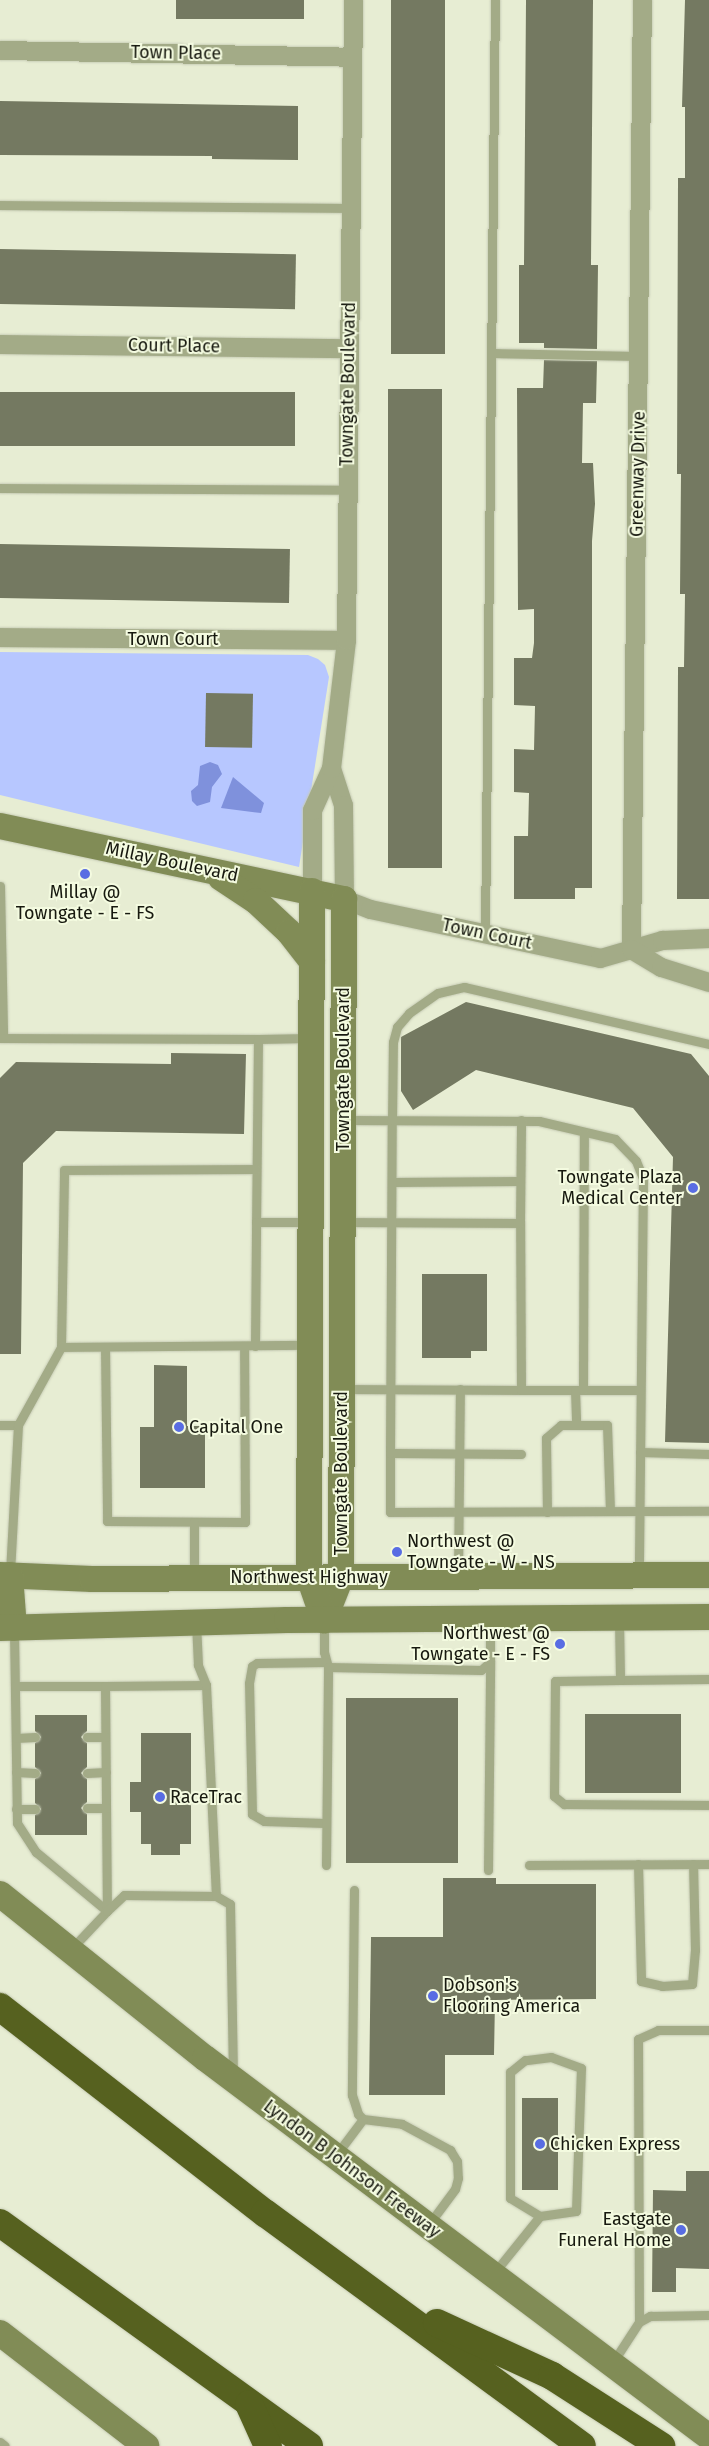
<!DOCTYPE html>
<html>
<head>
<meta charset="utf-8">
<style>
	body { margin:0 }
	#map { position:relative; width:709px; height:2446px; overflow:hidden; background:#e7edd3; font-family:"Fira Sans",sans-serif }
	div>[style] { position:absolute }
	.green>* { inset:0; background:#b7c7ff }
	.water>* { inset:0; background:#7f91dc }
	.building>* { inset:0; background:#747961; transform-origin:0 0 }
	.roads { filter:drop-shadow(0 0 1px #c6cbb4) drop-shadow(0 0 1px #c6cbb4) }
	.lane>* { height:9px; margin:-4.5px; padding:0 4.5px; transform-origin:4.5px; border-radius:4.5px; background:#a3ab87 }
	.street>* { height:19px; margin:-9.5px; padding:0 9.5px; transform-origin:9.5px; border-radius:9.5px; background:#a3ab87 }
	.secondary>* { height:26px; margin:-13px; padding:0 13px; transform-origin:13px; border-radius:13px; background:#818c56 }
	.highway>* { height:28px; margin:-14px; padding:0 14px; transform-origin:14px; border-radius:14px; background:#56611f }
	.dots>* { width:14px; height:14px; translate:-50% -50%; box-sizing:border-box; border:2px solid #f4fbe0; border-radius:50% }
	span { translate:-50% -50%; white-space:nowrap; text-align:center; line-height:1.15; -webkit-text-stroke:4px #f4fbe0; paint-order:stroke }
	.street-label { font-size:18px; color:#17190f }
	.poi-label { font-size:18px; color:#17190f }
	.right { translate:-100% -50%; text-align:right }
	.left { translate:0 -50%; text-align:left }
</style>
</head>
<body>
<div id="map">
	<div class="green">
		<div style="clip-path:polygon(0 652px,308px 655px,318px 659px,325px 665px,329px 677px,299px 867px,0 795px)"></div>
	</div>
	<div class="water">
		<div style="clip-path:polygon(210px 762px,218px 765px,222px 774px,212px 787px,210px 802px,197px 806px,192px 801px,191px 791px,198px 785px,200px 766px)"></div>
		<div style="clip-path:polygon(233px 777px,264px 803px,261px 813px,221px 808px)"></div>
	</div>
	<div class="building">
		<div style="left:176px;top:0;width:128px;height:19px"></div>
		<div style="left:391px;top:0;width:54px;height:354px"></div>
		<div style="clip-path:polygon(526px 0,593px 0,591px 265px,598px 265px,597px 349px,544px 348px,544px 343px,519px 343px,519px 265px,524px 265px)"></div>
		<div style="clip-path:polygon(685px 0,709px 0,709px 899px,677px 899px,678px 667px,684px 667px,685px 594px,680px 594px,681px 474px,677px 474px,678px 178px,685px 178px,685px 107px,682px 107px)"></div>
		<div style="clip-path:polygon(0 101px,298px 106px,298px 160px,212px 159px,212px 156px,0 155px)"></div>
		<div style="left:0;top:249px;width:296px;height:55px;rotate:1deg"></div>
		<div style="clip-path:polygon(544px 360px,597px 361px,596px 403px,583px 403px,582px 463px,593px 463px,595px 504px,592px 541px,592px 888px,575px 888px,575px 899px,514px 899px,514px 836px,528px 836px,529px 793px,514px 792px,514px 749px,534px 750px,535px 706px,514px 705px,514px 658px,532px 658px,534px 643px,534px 609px,518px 610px,517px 388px,543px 388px)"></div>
		<div style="left:388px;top:389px;width:54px;height:479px"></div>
		<div style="left:0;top:392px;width:295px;height:54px"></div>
		<div style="left:0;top:544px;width:290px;height:54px;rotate:1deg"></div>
		<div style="left:206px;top:693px;width:47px;height:54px;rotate:1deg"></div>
		<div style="clip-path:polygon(466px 1002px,691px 1054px,709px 1076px,709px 1443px,665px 1442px,673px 1157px,633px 1108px,476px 1070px,413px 1110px,401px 1091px,401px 1037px)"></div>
		<div style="clip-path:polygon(171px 1053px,246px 1054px,244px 1134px,56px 1131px,23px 1163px,21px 1354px,0 1354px,0 1078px,16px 1062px,171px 1064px)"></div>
		<div style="clip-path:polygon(422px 1274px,487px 1274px,487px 1351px,471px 1351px,471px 1358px,422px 1358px)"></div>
		<div style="clip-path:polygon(154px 1365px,187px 1366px,187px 1426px,205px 1426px,205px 1488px,140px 1488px,140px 1427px,154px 1427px)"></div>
		<div style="left:346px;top:1698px;width:112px;height:165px"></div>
		<div style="left:585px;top:1714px;width:96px;height:79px"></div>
		<div style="clip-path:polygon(35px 1715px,87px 1715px,87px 1731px,81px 1737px,87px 1743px,87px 1767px,81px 1773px,87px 1779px,87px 1802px,81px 1808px,87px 1814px,87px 1835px,35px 1835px,35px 1815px,41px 1809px,35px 1803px,35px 1779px,41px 1773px,35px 1767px,35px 1743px,41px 1737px,35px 1731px)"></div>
		<div style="clip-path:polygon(141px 1733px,191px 1733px,191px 1844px,180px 1844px,180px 1855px,151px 1855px,151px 1844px,141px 1844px,141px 1812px,130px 1812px,130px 1782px,141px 1782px)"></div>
		<div style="clip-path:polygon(443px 1878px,496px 1878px,496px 1884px,596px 1884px,596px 1999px,495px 2000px,494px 2055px,445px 2055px,445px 2095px,369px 2095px,371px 1937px,443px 1937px)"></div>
		<div style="left:522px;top:2098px;width:36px;height:92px"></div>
		<div style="clip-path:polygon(686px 2171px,709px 2171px,709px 2269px,676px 2268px,676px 2292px,652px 2292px,653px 2190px,686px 2191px)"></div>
	</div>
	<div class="roads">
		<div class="lane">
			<div style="left:0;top:205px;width:350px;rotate:0.5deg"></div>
			<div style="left:493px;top:353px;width:146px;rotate:1.2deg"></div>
			<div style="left:0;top:488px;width:347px;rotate:0.3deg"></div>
			<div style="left:0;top:886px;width:149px;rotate:88.8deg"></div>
			<div style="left:485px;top:934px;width:934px;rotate:-89.39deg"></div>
			<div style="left:0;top:1038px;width:258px;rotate:0.2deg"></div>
			<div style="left:258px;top:1039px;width:183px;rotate:90.6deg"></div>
			<div style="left:256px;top:1222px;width:52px"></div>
			<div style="left:258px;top:1039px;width:52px;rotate:-1.1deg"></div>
			<div style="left:345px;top:1120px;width:194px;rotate:0.3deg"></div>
			<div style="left:539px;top:1121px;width:78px;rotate:13.3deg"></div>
			<div style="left:615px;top:1139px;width:30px;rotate:46deg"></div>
			<div style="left:636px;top:1161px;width:18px;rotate:68deg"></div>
			<div style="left:643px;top:1178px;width:396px;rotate:90.6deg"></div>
			<div style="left:393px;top:1182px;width:127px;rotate:-0.5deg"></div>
			<div style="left:520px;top:1223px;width:103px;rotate:-89.4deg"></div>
			<div style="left:255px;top:1346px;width:124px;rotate:-89.5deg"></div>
			<div style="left:61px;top:1347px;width:177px;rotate:-89deg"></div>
			<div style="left:64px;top:1170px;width:192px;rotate:-0.3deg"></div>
			<div style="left:105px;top:1347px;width:174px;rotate:89.3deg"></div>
			<div style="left:107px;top:1521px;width:138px;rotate:0.4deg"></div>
			<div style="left:245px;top:1522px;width:176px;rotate:-90.3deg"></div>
			<div style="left:343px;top:1389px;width:178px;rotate:0.3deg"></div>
			<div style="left:521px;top:1390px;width:167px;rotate:-90.3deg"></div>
			<div style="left:520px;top:1223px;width:175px;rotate:-179.7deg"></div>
			<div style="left:521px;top:1390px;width:119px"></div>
			<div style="left:575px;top:1390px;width:35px;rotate:88deg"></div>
			<div style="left:583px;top:1390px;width:258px;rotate:-89.8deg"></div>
			<div style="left:0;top:1425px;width:18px"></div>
			<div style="left:18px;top:1425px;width:149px;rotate:93.1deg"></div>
			<div style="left:18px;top:1425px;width:89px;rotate:-61.1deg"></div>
			<div style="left:61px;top:1347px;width:246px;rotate:-0.5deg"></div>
			<div style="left:640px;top:1452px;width:69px;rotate:1.7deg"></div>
			<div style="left:390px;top:1453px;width:59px;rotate:90deg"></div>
			<div style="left:390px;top:1512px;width:319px;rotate:-0.2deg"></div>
			<div style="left:521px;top:1454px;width:131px;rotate:-179.6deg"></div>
			<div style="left:390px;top:1453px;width:333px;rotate:-89.7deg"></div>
			<div style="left:392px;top:1120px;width:78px;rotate:-89.3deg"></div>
			<div style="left:393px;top:1042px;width:16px;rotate:-75deg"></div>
			<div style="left:397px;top:1027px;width:18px;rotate:-49deg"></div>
			<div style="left:409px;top:1013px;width:35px;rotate:-35deg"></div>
			<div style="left:438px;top:993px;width:27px;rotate:-13deg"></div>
			<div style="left:464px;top:987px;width:252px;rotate:13.1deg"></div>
			<div style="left:547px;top:1512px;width:74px;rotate:-90.8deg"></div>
			<div style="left:546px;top:1438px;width:20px;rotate:-41deg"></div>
			<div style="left:561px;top:1425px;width:46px"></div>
			<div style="left:607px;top:1425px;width:86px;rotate:88deg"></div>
			<div style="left:194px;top:1522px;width:55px;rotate:90deg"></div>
			<div style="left:458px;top:1574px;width:185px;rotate:-89.4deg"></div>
			<div style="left:619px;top:1620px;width:60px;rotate:89deg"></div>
			<div style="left:620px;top:1680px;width:89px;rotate:-0.6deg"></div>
			<div style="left:324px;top:1623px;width:29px;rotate:90deg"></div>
			<div style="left:324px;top:1652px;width:16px;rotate:75deg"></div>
			<div style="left:328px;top:1667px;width:153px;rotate:1.1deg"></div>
			<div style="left:481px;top:1670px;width:12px;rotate:-42deg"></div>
			<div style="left:490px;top:1662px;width:42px;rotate:-90deg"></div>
			<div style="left:14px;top:1631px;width:192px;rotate:89.1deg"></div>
			<div style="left:17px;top:1823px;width:35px;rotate:57deg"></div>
			<div style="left:36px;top:1852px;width:92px;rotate:39.7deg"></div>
			<div style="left:107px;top:1911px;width:51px;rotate:133.4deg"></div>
			<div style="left:620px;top:1680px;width:65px;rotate:179.1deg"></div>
			<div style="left:555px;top:1681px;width:115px;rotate:90.5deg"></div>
			<div style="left:554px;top:1796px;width:13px;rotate:39deg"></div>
			<div style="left:564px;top:1804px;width:145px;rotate:0.4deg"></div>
			<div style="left:206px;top:1685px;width:211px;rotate:87.3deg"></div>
			<div style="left:15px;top:1686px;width:90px"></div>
			<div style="left:105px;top:1686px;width:225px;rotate:89.5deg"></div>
			<div style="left:105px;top:1686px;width:101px;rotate:-0.6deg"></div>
			<div style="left:206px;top:1685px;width:22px;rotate:-112deg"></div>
			<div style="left:198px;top:1665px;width:42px;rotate:-92.7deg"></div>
			<div style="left:87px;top:1737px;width:18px"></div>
			<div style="left:16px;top:1738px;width:19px;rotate:-3deg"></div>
			<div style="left:16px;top:1772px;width:19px;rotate:3deg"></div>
			<div style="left:87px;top:1773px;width:19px;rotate:-3deg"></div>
			<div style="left:87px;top:1808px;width:19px"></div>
			<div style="left:16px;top:1809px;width:19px"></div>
			<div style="left:325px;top:1823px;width:61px;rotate:-178.1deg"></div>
			<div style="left:264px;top:1821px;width:14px;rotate:-150deg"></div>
			<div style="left:252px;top:1814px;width:131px;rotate:-91.3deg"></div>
			<div style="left:249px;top:1683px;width:17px;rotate:-80deg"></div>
			<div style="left:252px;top:1666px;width:6px;rotate:-31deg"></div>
			<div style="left:257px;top:1663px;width:69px;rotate:-0.8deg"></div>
			<div style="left:638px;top:1864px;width:117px;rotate:88.5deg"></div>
			<div style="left:641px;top:1981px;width:22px;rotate:13deg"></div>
			<div style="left:662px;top:1986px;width:30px;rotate:-4deg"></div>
			<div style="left:692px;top:1984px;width:34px;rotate:-85deg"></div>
			<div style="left:695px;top:1950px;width:86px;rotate:-91.3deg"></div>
			<div style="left:326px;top:1865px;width:198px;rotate:-89.4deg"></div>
			<div style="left:529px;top:1865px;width:180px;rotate:-0.3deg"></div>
			<div style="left:488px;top:1870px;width:208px;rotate:-89.4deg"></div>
			<div style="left:354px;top:1890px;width:205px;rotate:90.6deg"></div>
			<div style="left:352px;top:2095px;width:20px;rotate:72deg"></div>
			<div style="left:358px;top:2114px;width:7px;rotate:45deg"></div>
			<div style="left:363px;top:2119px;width:39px;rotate:7deg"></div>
			<div style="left:402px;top:2124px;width:55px;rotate:28.4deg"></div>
			<div style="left:450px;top:2150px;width:13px;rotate:58deg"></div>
			<div style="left:457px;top:2161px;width:17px;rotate:87deg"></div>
			<div style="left:458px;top:2178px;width:11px;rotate:105deg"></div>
			<div style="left:455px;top:2189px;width:44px;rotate:126.6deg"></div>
			<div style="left:107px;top:1911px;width:23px;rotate:-43deg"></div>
			<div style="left:124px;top:1895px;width:92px;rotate:0.6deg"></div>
			<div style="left:216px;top:1896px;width:16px;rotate:30deg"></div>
			<div style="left:230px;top:1904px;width:170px;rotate:89deg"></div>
			<div style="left:336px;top:2155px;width:45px;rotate:-53.1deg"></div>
			<div style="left:494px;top:2273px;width:73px;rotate:-51.1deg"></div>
			<div style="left:540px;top:2216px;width:36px;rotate:-8deg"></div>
			<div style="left:576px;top:2211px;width:143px;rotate:-88deg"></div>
			<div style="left:581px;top:2068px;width:32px;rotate:-160deg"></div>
			<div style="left:551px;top:2057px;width:26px;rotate:173deg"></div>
			<div style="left:525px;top:2060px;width:19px;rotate:141deg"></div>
			<div style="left:510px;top:2072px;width:126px;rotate:90deg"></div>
			<div style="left:510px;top:2198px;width:35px;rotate:31deg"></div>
			<div style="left:639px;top:2322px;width:283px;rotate:-90.2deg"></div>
			<div style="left:638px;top:2039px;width:22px;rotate:-24deg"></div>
			<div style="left:658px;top:2030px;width:51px"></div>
			<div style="left:613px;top:2362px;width:48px;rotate:-57deg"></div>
			<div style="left:639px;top:2322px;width:13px;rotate:-29deg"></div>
			<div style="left:650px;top:2316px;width:59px;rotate:-1deg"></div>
			<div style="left:0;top:2442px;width:6px;rotate:39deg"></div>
		</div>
		<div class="street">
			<div style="left:0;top:50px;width:352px;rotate:1.1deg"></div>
			<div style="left:0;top:344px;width:349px;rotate:0.7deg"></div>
			<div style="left:0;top:637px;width:346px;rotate:0.5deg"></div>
			<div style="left:331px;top:768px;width:39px;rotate:72deg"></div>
			<div style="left:343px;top:805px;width:94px;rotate:89.4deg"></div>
			<div style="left:344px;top:899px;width:28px;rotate:21deg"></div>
			<div style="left:370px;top:909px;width:235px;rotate:12deg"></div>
			<div style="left:600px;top:958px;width:65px;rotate:-16.2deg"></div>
			<div style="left:662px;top:940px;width:47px;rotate:-2.4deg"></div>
			<div style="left:312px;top:891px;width:81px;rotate:-90deg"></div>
			<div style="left:312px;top:810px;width:46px;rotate:-65.7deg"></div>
			<div style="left:331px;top:768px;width:129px;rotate:-83.3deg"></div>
			<div style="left:346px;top:640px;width:640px;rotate:-89.37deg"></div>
			<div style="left:631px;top:949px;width:949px;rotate:-89.34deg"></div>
			<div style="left:631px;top:949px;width:35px;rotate:31deg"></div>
			<div style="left:661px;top:967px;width:50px;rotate:17.4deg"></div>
		</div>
		<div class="secondary">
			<div style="left:0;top:826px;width:352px;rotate:12deg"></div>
			<div style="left:344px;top:899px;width:678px;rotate:90.25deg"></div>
			<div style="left:341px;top:1577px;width:46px;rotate:111.6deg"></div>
			<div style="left:221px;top:878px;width:42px;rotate:33.3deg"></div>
			<div style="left:256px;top:901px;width:45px;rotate:43.2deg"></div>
			<div style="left:289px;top:932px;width:37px;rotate:52deg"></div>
			<div style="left:312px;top:891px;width:686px;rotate:90.25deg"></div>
			<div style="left:309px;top:1577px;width:46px;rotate:70.8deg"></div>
			<div style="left:0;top:1575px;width:92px;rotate:2.5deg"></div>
			<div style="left:92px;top:1579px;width:617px;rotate:-0.37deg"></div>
			<div style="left:10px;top:1575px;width:53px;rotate:85.7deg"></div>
			<div style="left:0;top:1628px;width:287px;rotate:-1.6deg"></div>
			<div style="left:287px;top:1620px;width:422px;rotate:-0.4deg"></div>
			<div style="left:0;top:1894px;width:263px;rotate:38.7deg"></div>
			<div style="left:205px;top:2058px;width:631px;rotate:36.94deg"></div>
			<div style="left:0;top:2333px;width:185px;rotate:37.7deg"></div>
		</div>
		<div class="highway">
			<div style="left:0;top:2007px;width:336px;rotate:37.9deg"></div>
			<div style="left:265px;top:2213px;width:393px;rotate:36.3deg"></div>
			<div style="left:0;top:2223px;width:381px;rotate:35.8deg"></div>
			<div style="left:437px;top:2323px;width:127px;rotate:24.7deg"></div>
			<div style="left:552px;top:2376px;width:130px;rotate:32.7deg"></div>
			<div style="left:249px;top:2404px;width:46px;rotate:65.7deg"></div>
		</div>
	</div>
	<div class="dots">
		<div style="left:85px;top:874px;background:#596de3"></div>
		<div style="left:693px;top:1188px;background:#596de3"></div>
		<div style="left:179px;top:1427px;background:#596de3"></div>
		<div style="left:397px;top:1552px;background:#596de3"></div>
		<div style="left:560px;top:1644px;background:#596de3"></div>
		<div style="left:160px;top:1797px;background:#596de3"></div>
		<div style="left:433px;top:1996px;background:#596de3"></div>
		<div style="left:540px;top:2144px;background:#596de3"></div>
		<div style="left:681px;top:2230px;background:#596de3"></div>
	</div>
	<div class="street-label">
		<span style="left:176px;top:53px;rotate:1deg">Town Place</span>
		<span style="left:174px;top:346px;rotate:1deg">Court Place</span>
		<span style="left:348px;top:384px;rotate:-89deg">Towngate Boulevard</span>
		<span style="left:638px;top:474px;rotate:-89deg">Greenway Drive</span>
		<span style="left:173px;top:639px">Town Court</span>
		<span style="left:172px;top:862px;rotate:12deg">Millay Boulevard</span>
		<span style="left:487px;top:934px;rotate:12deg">Town Court</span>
		<span style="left:343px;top:1069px;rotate:-90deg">Towngate Boulevard</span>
		<span style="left:341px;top:1473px;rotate:-90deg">Towngate Boulevard</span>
		<span style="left:309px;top:1577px">Northwest Highway</span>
		<span style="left:352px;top:2169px;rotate:37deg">Lyndon B Johnson Freeway</span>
	</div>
	<div class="poi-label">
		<span style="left:85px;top:903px">Millay @<br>Towngate - E - FS</span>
		<span class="right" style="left:682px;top:1188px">Towngate Plaza<br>Medical Center</span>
		<span class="left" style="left:189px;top:1427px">Capital One</span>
		<span class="left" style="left:407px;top:1552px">Northwest @<br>Towngate - W - NS</span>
		<span class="right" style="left:550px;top:1644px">Northwest @<br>Towngate - E - FS</span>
		<span class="left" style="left:170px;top:1797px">RaceTrac</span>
		<span class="left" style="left:443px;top:1996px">Dobson's<br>Flooring America</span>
		<span class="left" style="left:550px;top:2144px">Chicken Express</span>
		<span class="right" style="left:671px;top:2230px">Eastgate<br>Funeral Home</span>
	</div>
</div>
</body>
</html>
